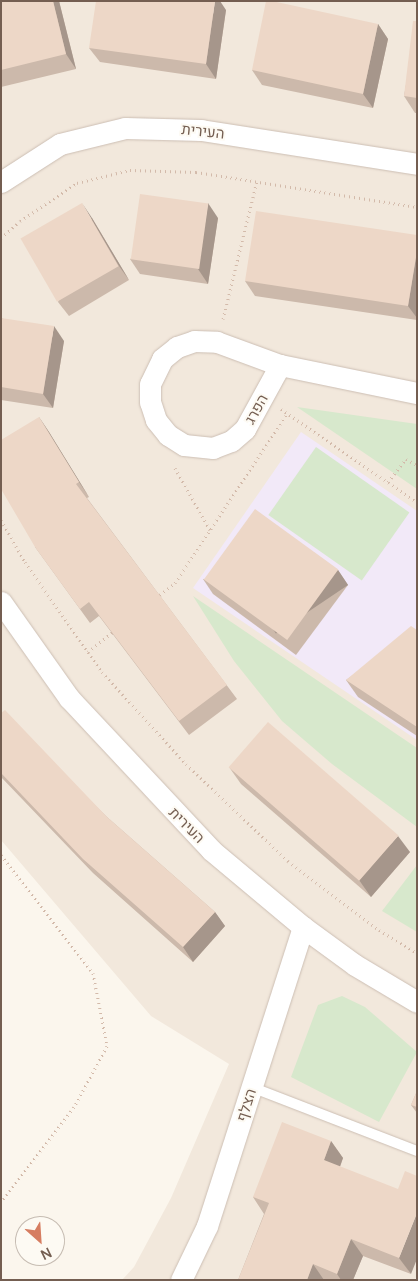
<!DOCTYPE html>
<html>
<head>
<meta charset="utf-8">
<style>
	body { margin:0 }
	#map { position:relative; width:418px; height:1281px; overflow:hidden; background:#fbf6ed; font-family:Manrope,Heebo,sans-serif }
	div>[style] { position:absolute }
	.residential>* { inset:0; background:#f2e8dc }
	.education>* { inset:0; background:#f2e9f8 }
	.green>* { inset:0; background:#d7e8cc; transform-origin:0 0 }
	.path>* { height:3px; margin-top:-1.5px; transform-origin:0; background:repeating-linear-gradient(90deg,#d3baaa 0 1px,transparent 0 5px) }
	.roads { filter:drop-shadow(0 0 1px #ccbeb3) drop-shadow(0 0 1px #ccbeb3) }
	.service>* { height:10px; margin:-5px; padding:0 5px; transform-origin:5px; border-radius:5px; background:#fff }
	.minor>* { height:21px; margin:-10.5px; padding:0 10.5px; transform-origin:10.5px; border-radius:10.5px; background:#fff }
	.wall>* { inset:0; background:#ccb9ab }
	.shaded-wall>* { inset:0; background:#a6968b; transform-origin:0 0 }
	.building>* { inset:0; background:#edd7c7; transform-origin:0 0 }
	span { translate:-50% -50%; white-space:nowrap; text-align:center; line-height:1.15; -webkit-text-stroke:4px #fdfaf3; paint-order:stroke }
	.street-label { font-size:15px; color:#745e51 }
	.frame { position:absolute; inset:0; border:2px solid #745e51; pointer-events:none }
	.north { position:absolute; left:15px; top:1216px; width:50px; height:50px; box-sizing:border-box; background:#fdfaf3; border:1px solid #c6bcb2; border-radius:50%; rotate:154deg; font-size:14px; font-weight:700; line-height:20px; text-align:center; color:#745e51 }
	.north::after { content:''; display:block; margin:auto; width:18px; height:22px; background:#d67d61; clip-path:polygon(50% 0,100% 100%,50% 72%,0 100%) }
</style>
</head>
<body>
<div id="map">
	<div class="residential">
		<div style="clip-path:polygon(1px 1px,417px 1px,417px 1278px,413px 1280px,122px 1280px,134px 1267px,171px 1198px,229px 1064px,151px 1016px,1px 840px)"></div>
	</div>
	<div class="education">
		<div style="clip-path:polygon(301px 432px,417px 511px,417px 740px,193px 588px)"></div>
	</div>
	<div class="green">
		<div style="clip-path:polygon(297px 407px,417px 424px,417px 489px)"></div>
		<div style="left:316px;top:447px;width:114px;height:83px;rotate:35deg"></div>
		<div style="clip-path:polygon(193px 596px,417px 748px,417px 827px,332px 764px,282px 721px,234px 661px)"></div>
		<div style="clip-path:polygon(417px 865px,417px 932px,382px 911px)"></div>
		<div style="clip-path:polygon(342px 996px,365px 1007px,417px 1052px,379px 1122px,291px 1077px,318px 1005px)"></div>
	</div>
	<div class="path">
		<div style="left:1px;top:238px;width:25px;rotate:-42deg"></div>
		<div style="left:20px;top:221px;width:69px;rotate:-33.7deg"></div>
		<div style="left:77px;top:183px;width:55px;rotate:-13.8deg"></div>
		<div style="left:130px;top:170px;width:66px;rotate:1.7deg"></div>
		<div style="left:196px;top:172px;width:224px;rotate:9deg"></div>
		<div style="left:223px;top:319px;width:142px;rotate:-76.2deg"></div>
		<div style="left:281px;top:409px;width:165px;rotate:34.4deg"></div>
		<div style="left:175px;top:468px;width:71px;rotate:60.6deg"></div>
		<div style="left:388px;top:482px;width:29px;rotate:-52deg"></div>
		<div style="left:406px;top:459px;width:13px;rotate:29deg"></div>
		<div style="left:1px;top:520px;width:48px;rotate:60.3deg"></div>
		<div style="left:25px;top:562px;width:134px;rotate:55deg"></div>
		<div style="left:102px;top:672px;width:125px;rotate:47.6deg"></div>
		<div style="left:186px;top:764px;width:141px;rotate:43.6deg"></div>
		<div style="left:288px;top:861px;width:114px;rotate:37.2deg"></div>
		<div style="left:379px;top:930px;width:44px;rotate:31.2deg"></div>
		<div style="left:156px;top:598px;width:24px;rotate:-38deg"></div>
		<div style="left:175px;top:583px;width:203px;rotate:-56.5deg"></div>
		<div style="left:88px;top:652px;width:33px;rotate:-39deg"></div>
		<div style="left:1px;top:855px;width:150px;rotate:52.1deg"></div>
		<div style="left:93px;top:973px;width:74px;rotate:79.1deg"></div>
		<div style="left:107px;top:1046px;width:69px;rotate:118.4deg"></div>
		<div style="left:74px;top:1107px;width:120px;rotate:127.5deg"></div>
	</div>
	<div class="roads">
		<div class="service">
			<div style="left:251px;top:1087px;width:178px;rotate:21.1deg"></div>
		</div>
		<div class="minor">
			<div style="left:1px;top:182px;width:70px;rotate:-32.8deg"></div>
			<div style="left:60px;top:144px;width:67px;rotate:-13.8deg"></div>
			<div style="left:125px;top:128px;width:76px;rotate:1.5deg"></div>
			<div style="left:201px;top:130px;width:219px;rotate:8.9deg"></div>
			<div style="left:194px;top:341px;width:23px;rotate:2deg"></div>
			<div style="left:217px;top:342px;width:67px;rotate:20.1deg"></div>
			<div style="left:280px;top:365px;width:73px;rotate:118.7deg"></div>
			<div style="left:245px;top:429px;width:18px;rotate:139deg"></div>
			<div style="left:231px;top:441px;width:19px;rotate:159deg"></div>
			<div style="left:213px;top:448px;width:29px;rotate:-174deg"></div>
			<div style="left:184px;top:445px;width:19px;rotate:-148deg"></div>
			<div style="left:168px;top:435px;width:19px;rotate:-129deg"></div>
			<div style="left:156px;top:420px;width:19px;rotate:-108deg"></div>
			<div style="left:150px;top:402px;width:18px;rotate:-90deg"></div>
			<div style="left:150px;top:384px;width:28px;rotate:-64deg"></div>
			<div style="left:162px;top:359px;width:19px;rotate:-39deg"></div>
			<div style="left:177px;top:347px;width:18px;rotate:-19deg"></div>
			<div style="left:280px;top:365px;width:140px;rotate:11.6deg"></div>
			<div style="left:1px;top:602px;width:118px;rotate:54.7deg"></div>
			<div style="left:69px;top:698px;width:208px;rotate:46.9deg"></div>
			<div style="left:211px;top:850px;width:120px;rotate:39.9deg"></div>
			<div style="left:303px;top:927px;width:64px;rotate:36.2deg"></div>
			<div style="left:355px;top:965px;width:72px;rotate:30.8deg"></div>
			<div style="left:181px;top:1280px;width:60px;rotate:-64.3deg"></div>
			<div style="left:207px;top:1226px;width:314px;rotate:-72.2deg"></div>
		</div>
	</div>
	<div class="wall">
		<div style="clip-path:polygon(1px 1px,59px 1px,76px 69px,1px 87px)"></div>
		<div style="clip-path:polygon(226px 10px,216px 79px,100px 62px,89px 48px)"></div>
		<div style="clip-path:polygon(417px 21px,417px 113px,415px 113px,404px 96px)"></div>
		<div style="clip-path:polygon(378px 24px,388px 39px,373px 108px,262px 85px,252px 70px)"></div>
		<div style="clip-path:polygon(92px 218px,129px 280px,69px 316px,58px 302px)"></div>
		<div style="clip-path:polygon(218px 218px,208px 284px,140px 274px,130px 259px)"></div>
		<div style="clip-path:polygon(417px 235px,417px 320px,255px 296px,245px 281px)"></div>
		<div style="clip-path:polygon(1px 318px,64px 341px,53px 408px,1px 400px)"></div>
		<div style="clip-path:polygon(39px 417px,49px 432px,89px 497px,87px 498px,237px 699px,189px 735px,99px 616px,90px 623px,35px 547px)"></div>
		<div style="clip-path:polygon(338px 570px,348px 585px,296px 655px,213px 594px,203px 579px)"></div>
		<div style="clip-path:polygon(417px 630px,417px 736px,358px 697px,346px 680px)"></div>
		<div style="clip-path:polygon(1px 713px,107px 817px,215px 912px,225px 926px,193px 962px,93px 873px,1px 777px)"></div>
		<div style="clip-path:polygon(229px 767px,410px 852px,371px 897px,241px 784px)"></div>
		<div style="clip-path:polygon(417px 1091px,417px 1113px,411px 1105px)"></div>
		<div style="clip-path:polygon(331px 1141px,343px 1158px,340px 1167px,411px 1274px,363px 1256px,353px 1280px,238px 1280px,264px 1214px,253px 1197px)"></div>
	</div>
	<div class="shaded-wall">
		<div style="clip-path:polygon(53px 1px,59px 1px,76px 69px,66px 54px)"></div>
		<div style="clip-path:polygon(215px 1px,220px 1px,226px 10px,216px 79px,206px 64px)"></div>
		<div style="clip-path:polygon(378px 24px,388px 39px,373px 108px,363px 94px)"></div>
		<div style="clip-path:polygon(82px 203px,92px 218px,129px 280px,119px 266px)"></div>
		<div style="clip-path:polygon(208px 203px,218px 218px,208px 284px,198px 269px)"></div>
		<div style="clip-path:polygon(417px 251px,417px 318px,408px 306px)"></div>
		<div style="clip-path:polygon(54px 326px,64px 341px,53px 408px,43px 394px)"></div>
		<div style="clip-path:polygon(39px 417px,49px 432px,89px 497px,79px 482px)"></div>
		<div style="left:338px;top:570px;width:18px;height:87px;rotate:56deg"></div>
		<div style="clip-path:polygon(398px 836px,410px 852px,371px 897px,359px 880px)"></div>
		<div style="clip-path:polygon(215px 912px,225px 926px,193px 962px,183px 947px)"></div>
		<div style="clip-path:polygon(331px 1141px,343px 1158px,336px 1177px,324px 1160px)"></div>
		<div style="clip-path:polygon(417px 1213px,417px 1259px,411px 1274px,399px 1258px)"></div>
		<div style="clip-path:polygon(351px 1239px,363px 1256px,353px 1280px,341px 1280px,337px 1274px)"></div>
		<div style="clip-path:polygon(313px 1264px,324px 1280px,307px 1280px)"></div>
	</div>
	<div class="building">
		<div style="clip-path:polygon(1px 1px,53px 1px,66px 54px,1px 70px)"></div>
		<div style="clip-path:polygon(96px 1px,215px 1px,206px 64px,89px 48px)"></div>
		<div style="clip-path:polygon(266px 1px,272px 1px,378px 24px,363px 94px,252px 70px)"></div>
		<div style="clip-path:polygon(413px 21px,417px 21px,417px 98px,404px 96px)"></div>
		<div style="left:140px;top:194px;width:69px;height:66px;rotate:8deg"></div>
		<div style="left:82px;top:203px;width:73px;height:71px;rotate:60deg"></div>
		<div style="clip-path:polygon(256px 211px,417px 235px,417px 251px,408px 306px,245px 281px)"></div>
		<div style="clip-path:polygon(1px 318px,54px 326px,43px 394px,1px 387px)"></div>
		<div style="clip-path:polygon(39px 417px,79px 482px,76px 484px,227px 685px,179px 721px,89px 602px,80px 609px,35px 547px,1px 489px,1px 440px)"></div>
		<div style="left:255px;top:509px;width:103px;height:87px;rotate:36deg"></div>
		<div style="clip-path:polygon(411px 626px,417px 630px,417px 727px,346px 680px)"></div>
		<div style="clip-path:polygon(5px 710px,107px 817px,215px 912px,183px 947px,83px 859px,1px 773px,1px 713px)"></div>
		<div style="left:268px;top:722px;width:173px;height:60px;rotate:41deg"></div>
		<div style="clip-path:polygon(417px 1091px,417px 1107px,411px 1105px)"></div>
		<div style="clip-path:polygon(282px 1122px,331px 1141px,324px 1160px,398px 1189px,405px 1171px,417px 1176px,417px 1213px,399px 1258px,351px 1239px,337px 1274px,313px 1264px,307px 1280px,238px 1280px,269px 1203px,253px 1197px)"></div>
	</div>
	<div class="street-label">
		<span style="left:203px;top:131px;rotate:6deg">העירית</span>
		<span style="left:256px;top:409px;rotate:-61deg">הפרג</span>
		<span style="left:187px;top:825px;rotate:45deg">העירית</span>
		<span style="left:246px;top:1105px;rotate:-72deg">הצלף</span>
	</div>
	<div class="frame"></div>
	<div class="north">N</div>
</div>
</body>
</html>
